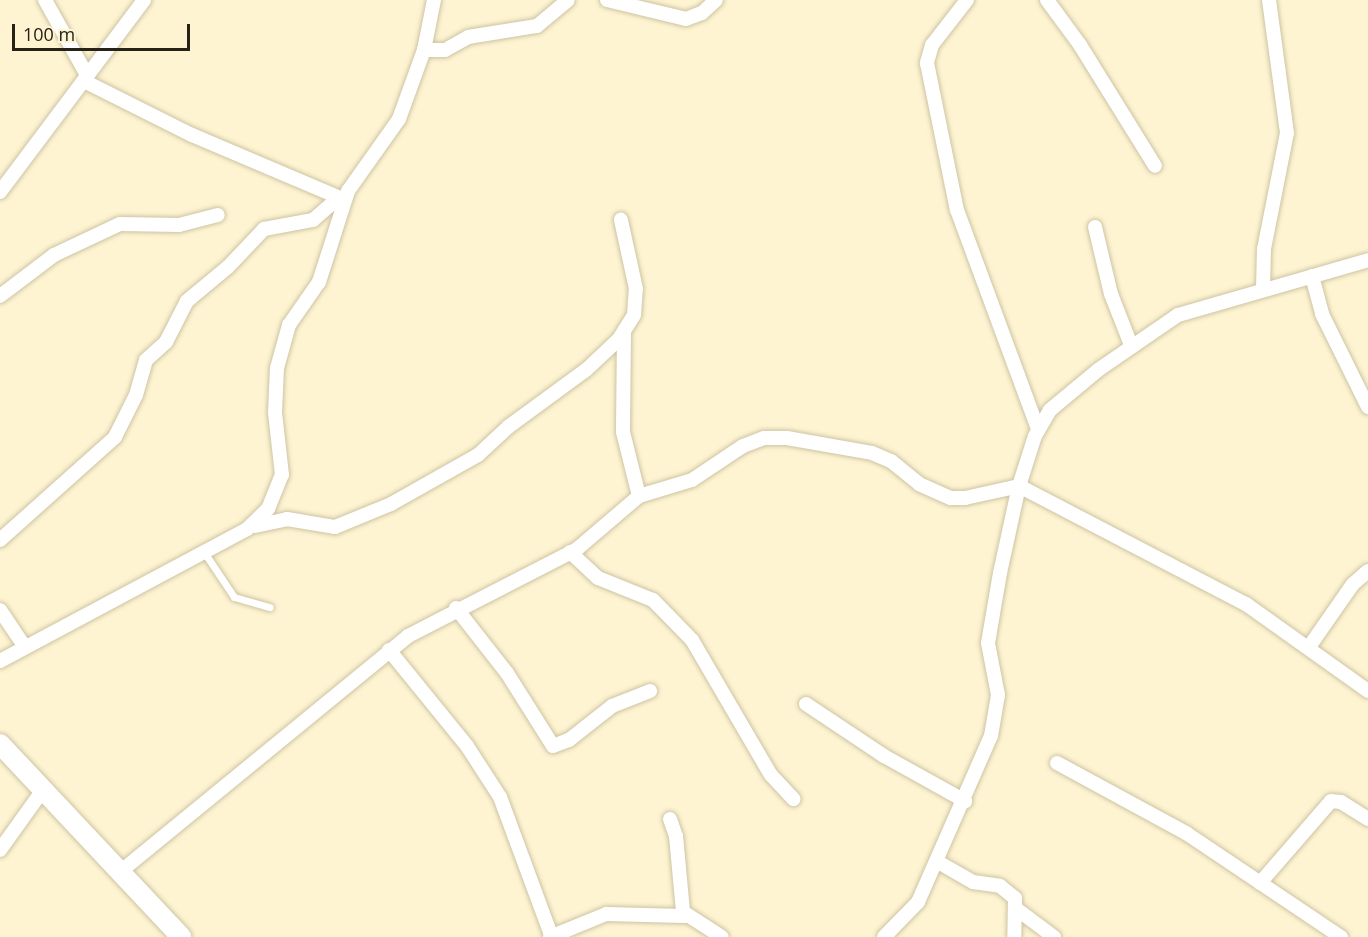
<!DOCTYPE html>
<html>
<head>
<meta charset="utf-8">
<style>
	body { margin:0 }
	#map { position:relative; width:1368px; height:937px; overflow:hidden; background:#fef4d2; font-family:"Open Sans",sans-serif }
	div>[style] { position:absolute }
	.roads { filter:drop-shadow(0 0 2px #cdc4a3) drop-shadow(0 0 2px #cdc4a3) }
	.lane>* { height:7px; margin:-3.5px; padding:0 3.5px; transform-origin:3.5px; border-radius:3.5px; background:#fff }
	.street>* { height:14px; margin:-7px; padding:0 7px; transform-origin:7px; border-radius:7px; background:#fff }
	.secondary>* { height:20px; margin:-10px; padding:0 10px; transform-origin:10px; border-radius:10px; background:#fff }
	span { translate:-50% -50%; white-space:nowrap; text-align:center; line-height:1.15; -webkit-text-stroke:6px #fef4d2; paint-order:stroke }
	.scale { position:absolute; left:12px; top:24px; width:178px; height:27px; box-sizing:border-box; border:3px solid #262215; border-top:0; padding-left:8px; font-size:18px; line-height:21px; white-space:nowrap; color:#262215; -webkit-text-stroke:4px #fef4d2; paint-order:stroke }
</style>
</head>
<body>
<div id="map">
	<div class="roads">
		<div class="lane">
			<div style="left:204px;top:552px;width:54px;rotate:56.3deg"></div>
			<div style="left:234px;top:597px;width:37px;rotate:16deg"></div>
		</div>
		<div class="street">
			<div style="left:45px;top:0;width:86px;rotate:60.8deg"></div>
			<div style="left:607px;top:0;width:81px;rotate:13.5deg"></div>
			<div style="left:686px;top:19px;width:17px;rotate:-21deg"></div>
			<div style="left:702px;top:13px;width:19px;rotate:-43deg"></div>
			<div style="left:967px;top:0;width:57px;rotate:127.9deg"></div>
			<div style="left:932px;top:45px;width:19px;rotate:106deg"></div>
			<div style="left:927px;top:63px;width:150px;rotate:78.5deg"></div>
			<div style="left:957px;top:210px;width:233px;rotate:69.7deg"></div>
			<div style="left:1047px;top:0;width:56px;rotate:53.7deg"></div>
			<div style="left:1080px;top:45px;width:142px;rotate:58.2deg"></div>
			<div style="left:424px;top:50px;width:21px"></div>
			<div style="left:445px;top:50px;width:26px;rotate:-29deg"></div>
			<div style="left:468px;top:37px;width:70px;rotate:-9.1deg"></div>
			<div style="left:537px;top:26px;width:40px;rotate:-40deg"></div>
			<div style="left:84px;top:81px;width:121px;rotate:26.6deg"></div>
			<div style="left:192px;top:135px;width:166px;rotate:23deg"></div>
			<div style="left:0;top:192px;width:240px;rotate:-53.1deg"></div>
			<div style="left:1095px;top:227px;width:69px;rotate:76.6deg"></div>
			<div style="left:1111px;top:294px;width:55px;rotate:68.6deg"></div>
			<div style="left:1312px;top:276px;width:39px;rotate:75deg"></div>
			<div style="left:1322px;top:314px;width:104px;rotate:63.7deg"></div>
			<div style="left:1263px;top:289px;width:40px;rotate:-88.6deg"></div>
			<div style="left:1264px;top:249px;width:118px;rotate:-78.8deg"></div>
			<div style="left:1287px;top:133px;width:134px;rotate:-97.7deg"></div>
			<div style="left:0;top:296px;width:68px;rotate:-37.2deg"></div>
			<div style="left:54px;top:255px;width:73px;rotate:-25.2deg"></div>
			<div style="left:120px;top:224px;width:59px;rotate:1deg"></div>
			<div style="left:179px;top:225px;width:40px;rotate:-14.4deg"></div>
			<div style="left:624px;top:332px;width:100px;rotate:90.6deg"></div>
			<div style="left:623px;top:432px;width:66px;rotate:76deg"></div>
			<div style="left:255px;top:526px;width:33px;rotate:-12deg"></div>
			<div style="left:287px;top:519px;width:49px;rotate:9.5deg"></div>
			<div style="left:335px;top:527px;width:61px;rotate:-22.3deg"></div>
			<div style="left:391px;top:504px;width:100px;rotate:-29.4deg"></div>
			<div style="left:478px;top:455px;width:41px;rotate:-43deg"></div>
			<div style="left:508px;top:427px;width:97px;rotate:-36.2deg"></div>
			<div style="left:586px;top:370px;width:45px;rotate:-43.2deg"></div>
			<div style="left:619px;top:339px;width:28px;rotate:-58deg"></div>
			<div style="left:634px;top:315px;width:26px;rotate:-86deg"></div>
			<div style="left:636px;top:289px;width:71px;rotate:-102.3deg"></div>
			<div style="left:0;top:540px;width:154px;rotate:-41.8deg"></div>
			<div style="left:115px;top:437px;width:47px;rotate:-63.4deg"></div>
			<div style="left:136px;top:395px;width:36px;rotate:-74deg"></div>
			<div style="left:146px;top:360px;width:27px;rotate:-42deg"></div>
			<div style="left:166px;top:342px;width:46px;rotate:-62.9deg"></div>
			<div style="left:187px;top:301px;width:53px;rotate:-39.7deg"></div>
			<div style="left:228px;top:267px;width:52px;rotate:-46.5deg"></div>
			<div style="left:264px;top:229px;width:50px;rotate:-10.4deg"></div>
			<div style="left:313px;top:220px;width:32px;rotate:-41deg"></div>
			<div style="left:570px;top:552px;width:38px;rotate:43deg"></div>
			<div style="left:598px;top:578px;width:59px;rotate:21.8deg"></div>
			<div style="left:653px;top:600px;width:56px;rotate:45.7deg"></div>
			<div style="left:692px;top:640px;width:156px;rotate:59.7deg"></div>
			<div style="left:771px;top:775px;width:33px;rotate:47deg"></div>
			<div style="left:456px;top:608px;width:83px;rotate:51.9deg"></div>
			<div style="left:507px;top:673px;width:86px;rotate:57.8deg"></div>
			<div style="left:553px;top:746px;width:17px;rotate:-21deg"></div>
			<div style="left:569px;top:740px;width:55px;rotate:-38.3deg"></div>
			<div style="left:612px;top:706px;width:41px;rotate:-21.5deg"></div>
			<div style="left:0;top:610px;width:45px;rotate:56deg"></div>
			<div style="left:1309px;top:647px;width:77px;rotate:-55.1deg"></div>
			<div style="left:1353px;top:584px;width:20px;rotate:-41deg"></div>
			<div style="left:389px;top:650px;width:124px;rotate:50.9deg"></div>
			<div style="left:467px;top:746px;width:61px;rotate:57.1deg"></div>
			<div style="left:500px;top:797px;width:147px;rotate:69.7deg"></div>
			<div style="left:0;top:661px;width:280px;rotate:-28.1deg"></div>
			<div style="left:247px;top:529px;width:29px;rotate:-44deg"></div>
			<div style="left:268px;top:509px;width:37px;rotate:-68deg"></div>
			<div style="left:282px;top:475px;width:62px;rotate:-96.4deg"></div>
			<div style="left:275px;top:413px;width:45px;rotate:-87.5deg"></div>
			<div style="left:277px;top:368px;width:45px;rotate:-74.4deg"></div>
			<div style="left:289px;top:325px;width:52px;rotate:-55.1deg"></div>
			<div style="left:319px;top:282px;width:96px;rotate:-72.3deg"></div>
			<div style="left:348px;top:191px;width:88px;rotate:-54.7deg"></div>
			<div style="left:399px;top:119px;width:73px;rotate:-70.1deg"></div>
			<div style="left:424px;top:50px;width:51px;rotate:-78.7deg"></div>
			<div style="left:806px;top:704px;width:94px;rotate:33.7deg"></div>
			<div style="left:884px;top:756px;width:93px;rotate:29.1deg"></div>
			<div style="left:1057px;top:763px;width:147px;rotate:28.5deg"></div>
			<div style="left:1186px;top:833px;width:187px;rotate:33.9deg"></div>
			<div style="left:670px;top:819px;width:18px;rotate:71deg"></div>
			<div style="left:676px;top:836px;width:76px;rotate:84.7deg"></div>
			<div style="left:683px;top:912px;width:46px;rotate:32.7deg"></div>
			<div style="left:0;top:850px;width:74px;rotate:-54.4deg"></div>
			<div style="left:938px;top:862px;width:40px;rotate:29.7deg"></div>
			<div style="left:973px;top:882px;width:27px;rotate:8deg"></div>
			<div style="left:1000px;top:886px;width:19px;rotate:39deg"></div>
			<div style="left:1015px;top:898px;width:39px;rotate:91deg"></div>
			<div style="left:120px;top:872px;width:372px;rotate:-39.3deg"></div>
			<div style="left:408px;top:636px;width:190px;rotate:-27.2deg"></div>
			<div style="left:577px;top:549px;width:82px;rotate:-40.5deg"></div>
			<div style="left:639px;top:496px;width:55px;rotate:-16.8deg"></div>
			<div style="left:692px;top:480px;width:61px;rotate:-33.7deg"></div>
			<div style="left:743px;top:446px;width:22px;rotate:-21deg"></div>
			<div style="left:764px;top:438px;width:23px"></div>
			<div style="left:787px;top:438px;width:86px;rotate:10deg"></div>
			<div style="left:872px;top:453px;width:21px;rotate:23deg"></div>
			<div style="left:891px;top:461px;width:36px;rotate:39deg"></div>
			<div style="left:919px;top:484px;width:35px;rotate:24deg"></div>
			<div style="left:951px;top:498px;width:14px"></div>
			<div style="left:965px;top:498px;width:55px;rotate:-12.5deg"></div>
			<div style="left:1019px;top:486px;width:256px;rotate:27.5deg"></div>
			<div style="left:1246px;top:604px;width:150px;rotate:35.5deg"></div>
			<div style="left:1260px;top:883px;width:108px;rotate:-49.1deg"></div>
			<div style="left:1331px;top:801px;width:10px;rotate:6deg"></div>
			<div style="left:1341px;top:802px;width:32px;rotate:32deg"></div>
			<div style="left:1018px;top:910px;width:45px;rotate:36.9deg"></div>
			<div style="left:550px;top:937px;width:61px;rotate:-22.3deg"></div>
			<div style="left:606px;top:914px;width:79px;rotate:1.5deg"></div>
			<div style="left:884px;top:937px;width:49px;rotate:-45.8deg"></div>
			<div style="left:918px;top:902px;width:181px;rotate:-66.3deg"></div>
			<div style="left:991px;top:736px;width:42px;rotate:-80.3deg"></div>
			<div style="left:998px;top:695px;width:53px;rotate:-100.9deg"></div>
			<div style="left:988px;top:643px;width:71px;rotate:-80.3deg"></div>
			<div style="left:1000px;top:573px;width:89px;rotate:-77.7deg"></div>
			<div style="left:1019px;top:486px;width:52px;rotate:-72.3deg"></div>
			<div style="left:1035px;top:436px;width:30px;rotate:-60deg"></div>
			<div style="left:1050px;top:410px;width:62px;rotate:-39.8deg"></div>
			<div style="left:1098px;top:370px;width:97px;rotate:-34.5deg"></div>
			<div style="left:1178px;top:315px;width:198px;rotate:-16.1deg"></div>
		</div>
		<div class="secondary">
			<div style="left:0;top:744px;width:265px;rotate:46.8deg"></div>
		</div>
	</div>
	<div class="scale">100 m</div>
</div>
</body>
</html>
